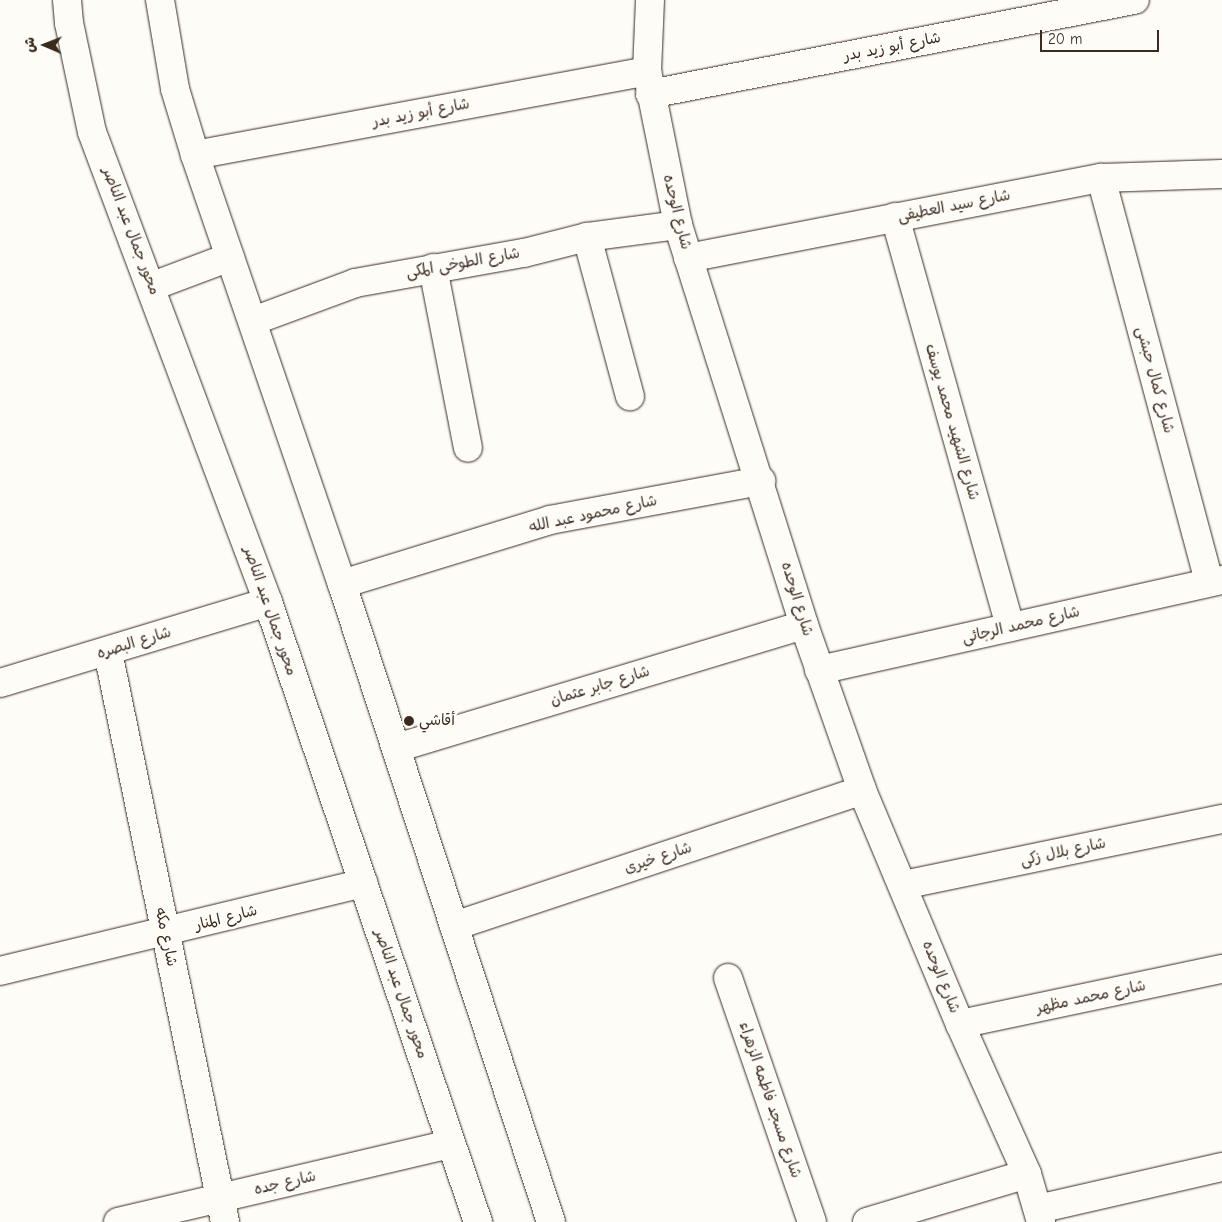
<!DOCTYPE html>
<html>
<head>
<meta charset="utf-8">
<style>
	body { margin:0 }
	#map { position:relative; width:1222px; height:1222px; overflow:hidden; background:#fdfcf7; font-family:"Comic Neue","Playpen Sans Arabic",sans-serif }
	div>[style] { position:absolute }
	.roads { filter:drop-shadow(0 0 1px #3b2a1e) drop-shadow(0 0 1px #3b2a1e) }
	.street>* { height:28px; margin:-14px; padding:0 14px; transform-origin:14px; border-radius:14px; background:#fdfcf7 }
	.secondary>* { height:28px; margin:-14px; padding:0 14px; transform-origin:14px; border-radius:14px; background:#fdfcf7 }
	.dots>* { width:14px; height:14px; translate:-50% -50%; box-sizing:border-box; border:2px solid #fdfcf7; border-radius:50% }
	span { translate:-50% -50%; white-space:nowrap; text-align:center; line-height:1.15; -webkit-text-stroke:5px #fdfcf7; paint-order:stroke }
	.street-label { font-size:15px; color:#3b2a1e }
	.poi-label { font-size:15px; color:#3b2a1e }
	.left { translate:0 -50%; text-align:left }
	.north { position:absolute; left:20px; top:20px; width:50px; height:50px; -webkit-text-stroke:4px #fdfcf7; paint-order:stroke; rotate:271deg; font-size:14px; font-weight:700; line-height:20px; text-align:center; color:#3b2a1e }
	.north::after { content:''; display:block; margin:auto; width:18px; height:22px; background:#3b2a1e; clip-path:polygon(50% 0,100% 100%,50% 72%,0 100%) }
	.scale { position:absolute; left:1040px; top:30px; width:119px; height:22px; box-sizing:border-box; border:2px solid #3b2a1e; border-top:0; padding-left:6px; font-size:15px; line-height:18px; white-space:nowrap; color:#3b2a1e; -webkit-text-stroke:4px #fdfcf7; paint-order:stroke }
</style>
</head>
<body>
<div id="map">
	<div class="roads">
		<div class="street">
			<div style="left:650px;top:0;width:71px;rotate:92.4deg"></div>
			<div style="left:647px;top:71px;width:157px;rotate:78.6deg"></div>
			<div style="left:678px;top:225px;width:419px;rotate:72.5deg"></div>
			<div style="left:804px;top:625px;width:175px;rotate:70.6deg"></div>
			<div style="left:862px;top:790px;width:254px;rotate:67.3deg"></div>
			<div style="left:960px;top:1024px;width:164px;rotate:65.9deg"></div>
			<div style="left:1027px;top:1174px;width:50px;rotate:73.7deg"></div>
			<div style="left:650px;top:94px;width:494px;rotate:-11deg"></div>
			<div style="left:195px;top:155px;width:460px;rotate:-10.5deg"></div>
			<div style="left:1101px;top:178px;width:418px;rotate:75deg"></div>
			<div style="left:895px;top:217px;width:426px;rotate:74.3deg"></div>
			<div style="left:587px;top:237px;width:165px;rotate:74.9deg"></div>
			<div style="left:688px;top:258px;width:421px;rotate:-11deg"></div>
			<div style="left:1101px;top:178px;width:121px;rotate:-1.9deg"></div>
			<div style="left:433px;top:268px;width:183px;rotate:79deg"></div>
			<div style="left:253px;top:321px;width:109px;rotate:-20.4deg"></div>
			<div style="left:355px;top:283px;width:172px;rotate:-10.1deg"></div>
			<div style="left:524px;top:253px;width:65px;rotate:-14.3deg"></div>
			<div style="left:587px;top:237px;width:92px;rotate:-7.5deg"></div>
			<div style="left:342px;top:584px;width:218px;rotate:-17.1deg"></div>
			<div style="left:550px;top:520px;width:215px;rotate:-10.5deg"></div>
			<div style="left:108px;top:652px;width:582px;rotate:78.4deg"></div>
			<div style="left:819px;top:670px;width:413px;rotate:-12.6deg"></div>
			<div style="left:0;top:683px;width:280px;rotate:-16.8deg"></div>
			<div style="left:396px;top:748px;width:426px;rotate:-16.8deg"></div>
			<div style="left:903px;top:885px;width:326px;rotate:-11.7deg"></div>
			<div style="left:454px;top:926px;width:430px;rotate:-18.4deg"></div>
			<div style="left:0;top:971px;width:374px;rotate:-13.6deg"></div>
			<div style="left:728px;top:978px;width:258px;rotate:71deg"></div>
			<div style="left:960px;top:1024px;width:268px;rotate:-11.9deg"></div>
			<div style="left:1038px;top:1209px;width:189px;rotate:-12.9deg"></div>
			<div style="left:118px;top:1222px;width:342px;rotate:-13.2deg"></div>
			<div style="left:867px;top:1222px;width:167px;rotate:-16.7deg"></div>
		</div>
		<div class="secondary">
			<div style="left:67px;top:0;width:23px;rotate:85deg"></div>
			<div style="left:69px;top:23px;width:111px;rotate:78.1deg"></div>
			<div style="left:92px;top:132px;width:502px;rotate:69.47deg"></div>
			<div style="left:268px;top:602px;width:655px;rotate:71.29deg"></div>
			<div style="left:160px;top:0;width:90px;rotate:80.4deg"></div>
			<div style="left:175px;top:89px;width:69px;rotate:73.1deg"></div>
			<div style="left:195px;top:155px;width:453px;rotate:71.1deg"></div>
			<div style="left:342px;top:584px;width:671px;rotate:71.86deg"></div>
			<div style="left:153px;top:286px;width:82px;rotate:-20.6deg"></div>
		</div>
	</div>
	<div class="dots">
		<div style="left:409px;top:721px;background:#3b2a1e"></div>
	</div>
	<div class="street-label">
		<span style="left:892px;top:47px;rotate:-11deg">شارع أبو زيد بدر</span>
		<span style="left:421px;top:113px;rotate:-11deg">شارع أبو زيد بدر</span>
		<span style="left:954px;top:206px;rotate:-11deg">شارع سيد العطيفى</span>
		<span style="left:677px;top:212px;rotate:76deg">شارع الوحده</span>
		<span style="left:131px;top:231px;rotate:69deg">محور جمال عبد الناصر</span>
		<span style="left:463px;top:263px;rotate:-10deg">شارع الطوخى المكى</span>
		<span style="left:1155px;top:380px;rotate:75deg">شارع كمال حبشى</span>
		<span style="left:952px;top:422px;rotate:74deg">شارع الشهيد محمد يوسف</span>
		<span style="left:593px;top:514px;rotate:-12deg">شارع محمود عبد الله</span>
		<span style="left:797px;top:599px;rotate:73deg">شارع الوحده</span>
		<span style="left:270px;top:611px;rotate:71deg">محور جمال عبد الناصر</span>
		<span style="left:1021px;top:625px;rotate:-13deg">شارع محمد الرجائى</span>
		<span style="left:134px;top:643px;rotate:-17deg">شارع البصره</span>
		<span style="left:600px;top:686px;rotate:-17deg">شارع جابر عثمان</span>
		<span style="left:1063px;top:852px;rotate:-12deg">شارع بلال زكى</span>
		<span style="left:658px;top:858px;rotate:-18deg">شارع خيرى</span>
		<span style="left:226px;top:918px;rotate:-14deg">شارع المنار</span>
		<span style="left:166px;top:937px;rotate:78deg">شارع مكه</span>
		<span style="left:941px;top:977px;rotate:68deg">شارع الوحده</span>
		<span style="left:401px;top:994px;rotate:71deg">محور جمال عبد الناصر</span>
		<span style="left:1091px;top:997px;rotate:-12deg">شارع محمد مظهر</span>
		<span style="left:770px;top:1100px;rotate:71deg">شارع مسجد فاطمه الزهراء</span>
		<span style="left:285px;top:1183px;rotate:-13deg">شارع جده</span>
	</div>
	<div class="poi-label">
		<span class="left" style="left:419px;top:721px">أقاشي</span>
	</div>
	<div class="north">ش</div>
	<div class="scale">20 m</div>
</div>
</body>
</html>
